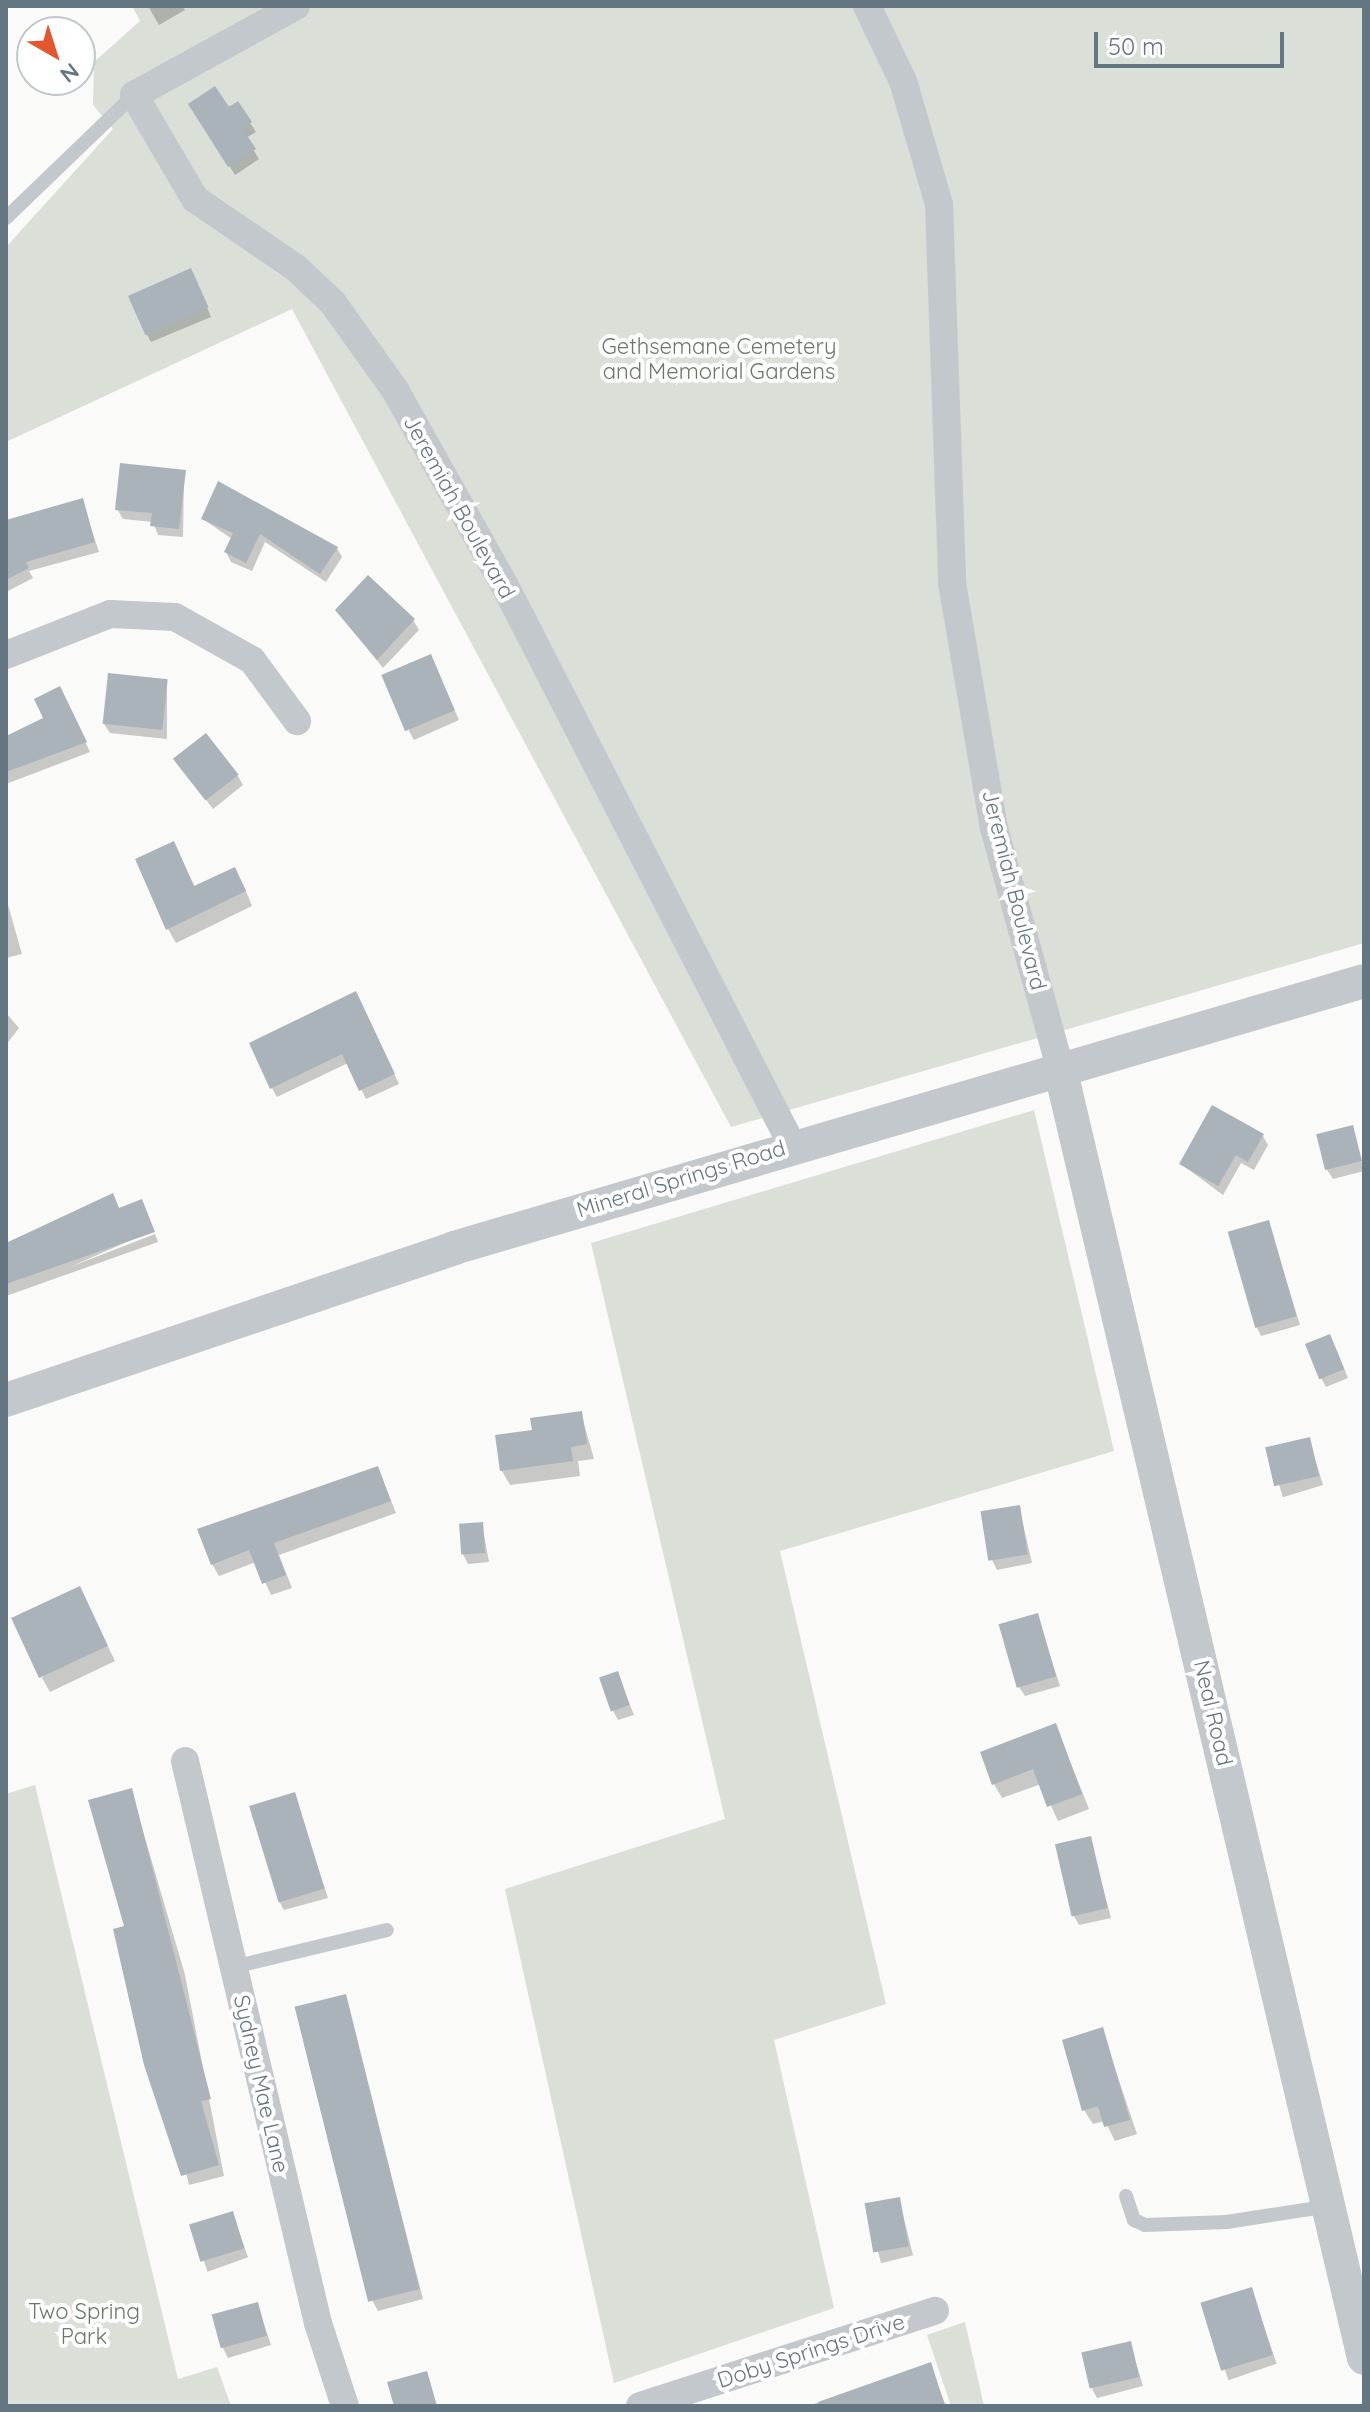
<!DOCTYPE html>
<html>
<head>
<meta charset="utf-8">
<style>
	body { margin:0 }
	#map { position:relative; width:1370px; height:2412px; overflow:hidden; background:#fafaf8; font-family:Quicksand,sans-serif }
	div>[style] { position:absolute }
	.green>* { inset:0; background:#dadfd7 }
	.shadow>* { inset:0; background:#0003; transform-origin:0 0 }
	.building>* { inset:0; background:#aab3b9; transform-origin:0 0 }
	.service>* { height:14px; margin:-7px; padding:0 7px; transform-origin:7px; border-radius:7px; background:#c3c8cc }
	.minor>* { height:28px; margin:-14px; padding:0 14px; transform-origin:14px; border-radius:14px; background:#c3c8cc }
	.tertiary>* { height:34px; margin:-17px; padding:0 17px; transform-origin:17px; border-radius:17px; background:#c3c8cc }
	span { translate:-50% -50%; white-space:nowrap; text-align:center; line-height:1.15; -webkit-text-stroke:8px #fff; paint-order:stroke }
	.park-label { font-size:22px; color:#687a64 }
	.street-label { font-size:22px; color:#657683 }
	.frame { position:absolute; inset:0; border:8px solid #657683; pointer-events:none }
	.north { position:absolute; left:16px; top:16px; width:80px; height:80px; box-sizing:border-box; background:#fff; border:2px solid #c1c8cd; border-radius:50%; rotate:141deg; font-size:22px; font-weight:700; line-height:32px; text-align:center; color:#657683 }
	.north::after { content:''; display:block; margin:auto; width:28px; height:36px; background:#e4572e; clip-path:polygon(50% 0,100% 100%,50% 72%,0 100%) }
	.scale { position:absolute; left:1094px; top:32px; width:190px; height:36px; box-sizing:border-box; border:4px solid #657683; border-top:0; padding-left:10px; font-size:24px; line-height:28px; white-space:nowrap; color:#657683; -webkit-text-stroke:6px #fff; paint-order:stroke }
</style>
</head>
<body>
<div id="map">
	<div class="green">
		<div style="clip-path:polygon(132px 6px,1364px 6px,1364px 943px,731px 1127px,292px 309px,6px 442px,6px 247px,113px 129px,93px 105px,94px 62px,140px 21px)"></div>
		<div style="clip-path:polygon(1034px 1110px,1114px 1451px,780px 1551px,886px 2004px,774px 2040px,834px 2308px,614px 2383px,505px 1889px,725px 1819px,591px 1243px)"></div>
		<div style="clip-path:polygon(35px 1785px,178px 2379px,217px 2367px,231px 2406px,6px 2406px,6px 1794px)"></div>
		<div style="clip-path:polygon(965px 2322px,984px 2406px,951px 2406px,927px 2335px)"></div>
	</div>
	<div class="shadow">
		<div style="clip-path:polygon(148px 6px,182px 6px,185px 10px,159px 25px)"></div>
		<div style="clip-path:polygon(238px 104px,256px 132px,246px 138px,259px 159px,235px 175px,196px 114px)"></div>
		<div style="clip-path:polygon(196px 280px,211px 317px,151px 342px,146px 333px)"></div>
		<div style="clip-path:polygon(184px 472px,183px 537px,158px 535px,153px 522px,123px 519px,117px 509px)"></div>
		<div style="clip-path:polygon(82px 501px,99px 552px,29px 571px,33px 578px,8px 591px,6px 522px)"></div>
		<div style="clip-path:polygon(203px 519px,337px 548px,342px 557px,326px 582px,265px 542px,252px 571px,231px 562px,226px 552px,232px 539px)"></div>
		<div style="clip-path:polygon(337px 611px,413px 620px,419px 630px,383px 668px)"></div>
		<div style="clip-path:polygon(435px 666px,459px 720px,414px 740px,409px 731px)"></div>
		<div style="clip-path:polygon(167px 681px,167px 739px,110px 733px,104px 724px)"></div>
		<div style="clip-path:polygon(64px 698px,90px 752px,6px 784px,6px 738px,45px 719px)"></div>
		<div style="clip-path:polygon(176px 760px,238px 776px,243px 785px,213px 809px)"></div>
		<div style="clip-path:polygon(173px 844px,195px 887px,243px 884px,252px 906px,176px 943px,168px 929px)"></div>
		<div style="clip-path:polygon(6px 898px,22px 954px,6px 958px)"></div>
		<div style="clip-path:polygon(361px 1003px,399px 1084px,366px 1099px,348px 1063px,277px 1097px,272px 1088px)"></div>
		<div style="clip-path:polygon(6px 1013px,19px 1028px,6px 1045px)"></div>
		<div style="clip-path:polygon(1352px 1127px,1364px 1171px,1333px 1179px,1327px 1170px)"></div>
		<div style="clip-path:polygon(1263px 1136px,1268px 1145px,1254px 1170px,1241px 1163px,1223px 1195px,1181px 1164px)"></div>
		<div style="clip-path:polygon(112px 1196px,120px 1210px,154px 1230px,70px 1267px,155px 1234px,158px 1242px,6px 1296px,6px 1243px)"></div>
		<div style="clip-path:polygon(1268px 1222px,1300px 1325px,1261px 1336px,1256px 1326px)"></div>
		<div style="clip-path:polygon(1335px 1346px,1348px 1378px,1326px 1387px,1321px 1378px)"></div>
		<div style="clip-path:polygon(581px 1413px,594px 1459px,578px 1461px,580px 1476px,510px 1485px,502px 1471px,535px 1431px)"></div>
		<div style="left:1309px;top:1439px;width:48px;height:42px;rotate:73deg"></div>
		<div style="clip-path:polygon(378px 1468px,396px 1513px,279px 1555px,292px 1588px,271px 1595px,256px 1562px,219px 1576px,212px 1564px)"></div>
		<div style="clip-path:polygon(1019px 1507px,1032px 1563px,997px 1570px,992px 1560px)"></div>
		<div style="clip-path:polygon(482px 1524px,489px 1562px,468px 1564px,463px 1554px)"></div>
		<div style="clip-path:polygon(87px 1603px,115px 1661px,50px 1692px,42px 1678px)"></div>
		<div style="clip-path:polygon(1037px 1615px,1060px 1686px,1025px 1696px,1019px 1687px)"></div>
		<div style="clip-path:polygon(617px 1673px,634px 1715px,618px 1720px,613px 1711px)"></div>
		<div style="clip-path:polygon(1056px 1726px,1089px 1809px,1058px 1821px,1041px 1784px,1002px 1798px,994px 1784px)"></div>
		<div style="clip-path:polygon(131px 1790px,185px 1975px,224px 2176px,189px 2185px,127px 1928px)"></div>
		<div style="clip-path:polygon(294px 1795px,328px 1898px,284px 1910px,279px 1901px)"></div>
		<div style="clip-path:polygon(1090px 1838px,1111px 1918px,1079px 1925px,1074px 1916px)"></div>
		<div style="clip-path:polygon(345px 1997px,423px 2299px,378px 2311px,373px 2302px)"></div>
		<div style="clip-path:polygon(1102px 2030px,1137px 2134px,1115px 2141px,1105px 2121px,1093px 2124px,1084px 2110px)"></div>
		<div style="left:899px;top:2199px;width:58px;height:33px;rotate:76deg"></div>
		<div style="left:232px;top:2213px;width:47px;height:43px;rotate:70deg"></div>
		<div style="left:1251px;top:2289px;width:79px;height:51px;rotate:71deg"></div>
		<div style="clip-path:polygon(257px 2304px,271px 2345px,228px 2358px,223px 2348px)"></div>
		<div style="clip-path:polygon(1130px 2343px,1143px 2386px,1097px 2398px,1092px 2389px)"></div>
		<div style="clip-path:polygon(930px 2365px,946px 2406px,808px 2406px)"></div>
	</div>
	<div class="building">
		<div style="clip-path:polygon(215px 86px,229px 107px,238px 101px,252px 122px,242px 128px,256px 149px,228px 167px,188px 104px)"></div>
		<div style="left:191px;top:268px;width:43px;height:69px;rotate:66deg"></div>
		<div style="clip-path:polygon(120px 463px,186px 470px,179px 529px,150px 526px,152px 513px,115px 510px)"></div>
		<div style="clip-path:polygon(218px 481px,338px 547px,320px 574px,260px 534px,246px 563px,224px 552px,233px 533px,201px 519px)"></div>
		<div style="clip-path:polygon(83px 498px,95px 542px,26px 562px,29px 568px,6px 580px,6px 520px)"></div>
		<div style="clip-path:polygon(368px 575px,415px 619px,377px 660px,335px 610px)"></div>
		<div style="left:431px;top:654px;width:61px;height:54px;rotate:67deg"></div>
		<div style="left:108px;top:673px;width:60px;height:51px;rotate:6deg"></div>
		<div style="clip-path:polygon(60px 686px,87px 742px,6px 772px,6px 736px,43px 718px,34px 699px)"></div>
		<div style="left:206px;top:733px;width:53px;height:42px;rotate:52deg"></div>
		<div style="clip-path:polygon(174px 841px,194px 886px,235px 867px,246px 891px,166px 930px,135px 859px)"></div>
		<div style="clip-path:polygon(356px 991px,395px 1074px,359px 1091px,342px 1054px,270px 1089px,249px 1043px)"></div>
		<div style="clip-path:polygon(1212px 1105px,1264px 1134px,1248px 1162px,1236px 1155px,1218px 1186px,1179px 1164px)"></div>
		<div style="left:1353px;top:1125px;width:37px;height:38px;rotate:76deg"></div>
		<div style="clip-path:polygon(113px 1193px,119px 1208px,142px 1199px,155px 1232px,6px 1284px,6px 1243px)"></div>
		<div style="left:1269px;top:1220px;width:100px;height:43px;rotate:74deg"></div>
		<div style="left:1330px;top:1334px;width:38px;height:27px;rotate:68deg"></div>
		<div style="clip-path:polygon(582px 1411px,587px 1444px,571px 1447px,573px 1461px,500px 1471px,495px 1435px,532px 1430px,530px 1418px)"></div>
		<div style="left:1310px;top:1437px;width:40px;height:46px;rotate:77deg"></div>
		<div style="clip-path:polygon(378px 1466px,391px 1501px,274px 1543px,286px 1575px,262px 1584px,249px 1550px,211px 1565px,197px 1529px)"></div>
		<div style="left:1020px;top:1505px;width:50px;height:40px;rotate:81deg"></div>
		<div style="left:483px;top:1522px;width:31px;height:24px;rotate:86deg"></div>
		<div style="left:80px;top:1586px;width:66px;height:76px;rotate:65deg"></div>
		<div style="left:1038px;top:1613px;width:66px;height:41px;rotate:74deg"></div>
		<div style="left:618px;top:1671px;width:36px;height:20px;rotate:71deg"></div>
		<div style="clip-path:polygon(1056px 1723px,1082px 1794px,1047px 1807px,1033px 1769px,992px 1785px,980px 1752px)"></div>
		<div style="clip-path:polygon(132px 1788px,211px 2099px,201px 2101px,219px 2165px,181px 2176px,144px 2065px,113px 1929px,124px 1926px,88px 1800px)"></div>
		<div style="left:295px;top:1792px;width:101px;height:48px;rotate:73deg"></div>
		<div style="left:1091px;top:1836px;width:74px;height:37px;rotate:77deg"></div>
		<div style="left:346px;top:1994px;width:304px;height:53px;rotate:76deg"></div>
		<div style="clip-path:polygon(1103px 2027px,1130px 2120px,1104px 2127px,1098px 2106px,1082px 2111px,1062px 2040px)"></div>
		<div style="left:900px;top:2197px;width:50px;height:36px;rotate:80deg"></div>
		<div style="left:233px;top:2211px;width:39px;height:46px;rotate:73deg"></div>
		<div style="left:1252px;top:2287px;width:71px;height:54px;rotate:73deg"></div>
		<div style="left:258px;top:2302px;width:35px;height:48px;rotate:75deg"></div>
		<div style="left:1131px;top:2341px;width:37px;height:51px;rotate:77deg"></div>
		<div style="clip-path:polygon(931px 2362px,945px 2406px,819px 2406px,818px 2402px)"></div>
		<div style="clip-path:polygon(427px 2371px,437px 2406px,394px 2406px,387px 2382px)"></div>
	</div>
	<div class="service">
		<div style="left:6px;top:218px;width:178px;rotate:-43.9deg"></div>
		<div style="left:233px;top:1967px;width:158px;rotate:-13.5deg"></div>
		<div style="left:1126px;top:2196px;width:25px;rotate:72deg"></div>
		<div style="left:1134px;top:2220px;width:12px;rotate:24deg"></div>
		<div style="left:1145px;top:2225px;width:82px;rotate:-2.1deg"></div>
		<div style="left:1227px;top:2222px;width:103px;rotate:-8.9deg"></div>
	</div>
	<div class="minor">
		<div style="left:296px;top:6px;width:185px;rotate:151.2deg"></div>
		<div style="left:134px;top:95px;width:121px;rotate:59.6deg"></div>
		<div style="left:195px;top:199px;width:122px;rotate:34.3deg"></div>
		<div style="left:296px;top:268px;width:51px;rotate:43.4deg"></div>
		<div style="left:333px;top:303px;width:107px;rotate:54.5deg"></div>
		<div style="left:395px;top:390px;width:223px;rotate:60.7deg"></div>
		<div style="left:504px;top:584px;width:631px;rotate:62.83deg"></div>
		<div style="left:867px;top:6px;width:83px;rotate:64.4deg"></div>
		<div style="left:903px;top:81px;width:128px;rotate:73.7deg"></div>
		<div style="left:939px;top:204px;width:379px;rotate:88deg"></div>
		<div style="left:952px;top:583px;width:249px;rotate:80.3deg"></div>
		<div style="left:994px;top:828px;width:249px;rotate:74.6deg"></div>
		<div style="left:6px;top:655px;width:112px;rotate:-21.5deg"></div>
		<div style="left:110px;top:614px;width:65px;rotate:2.6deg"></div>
		<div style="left:175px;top:617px;width:88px;rotate:29.2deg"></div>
		<div style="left:252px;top:660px;width:76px;rotate:53.6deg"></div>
		<div style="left:185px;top:1761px;width:578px;rotate:76.69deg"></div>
		<div style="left:318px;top:2323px;width:87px;rotate:72deg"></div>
		<div style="left:640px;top:2406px;width:310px;rotate:-17.9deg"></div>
	</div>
	<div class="tertiary">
		<div style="left:1060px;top:1068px;width:1325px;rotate:76.74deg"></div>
		<div style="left:6px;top:1400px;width:473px;rotate:-18.7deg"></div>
		<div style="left:454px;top:1248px;width:948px;rotate:-16.35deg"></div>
	</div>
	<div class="park-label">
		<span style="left:719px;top:359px">Gethsemane Cemetery<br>and Memorial Gardens</span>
		<span style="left:84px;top:2324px">Two Spring<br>Park</span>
	</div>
	<div class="street-label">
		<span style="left:459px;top:507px;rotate:61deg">Jeremiah Boulevard</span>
		<span style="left:1014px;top:890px;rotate:76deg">Jeremiah Boulevard</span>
		<span style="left:681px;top:1179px;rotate:-17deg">Mineral Springs Road</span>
		<span style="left:1213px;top:1713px;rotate:77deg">Neal Road</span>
		<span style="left:261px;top:2084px;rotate:77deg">Sydney Mae Lane</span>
		<span style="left:811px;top:2351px;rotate:-18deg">Doby Springs Drive</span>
	</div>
	<div class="frame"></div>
	<div class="north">N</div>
	<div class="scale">50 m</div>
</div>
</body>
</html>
